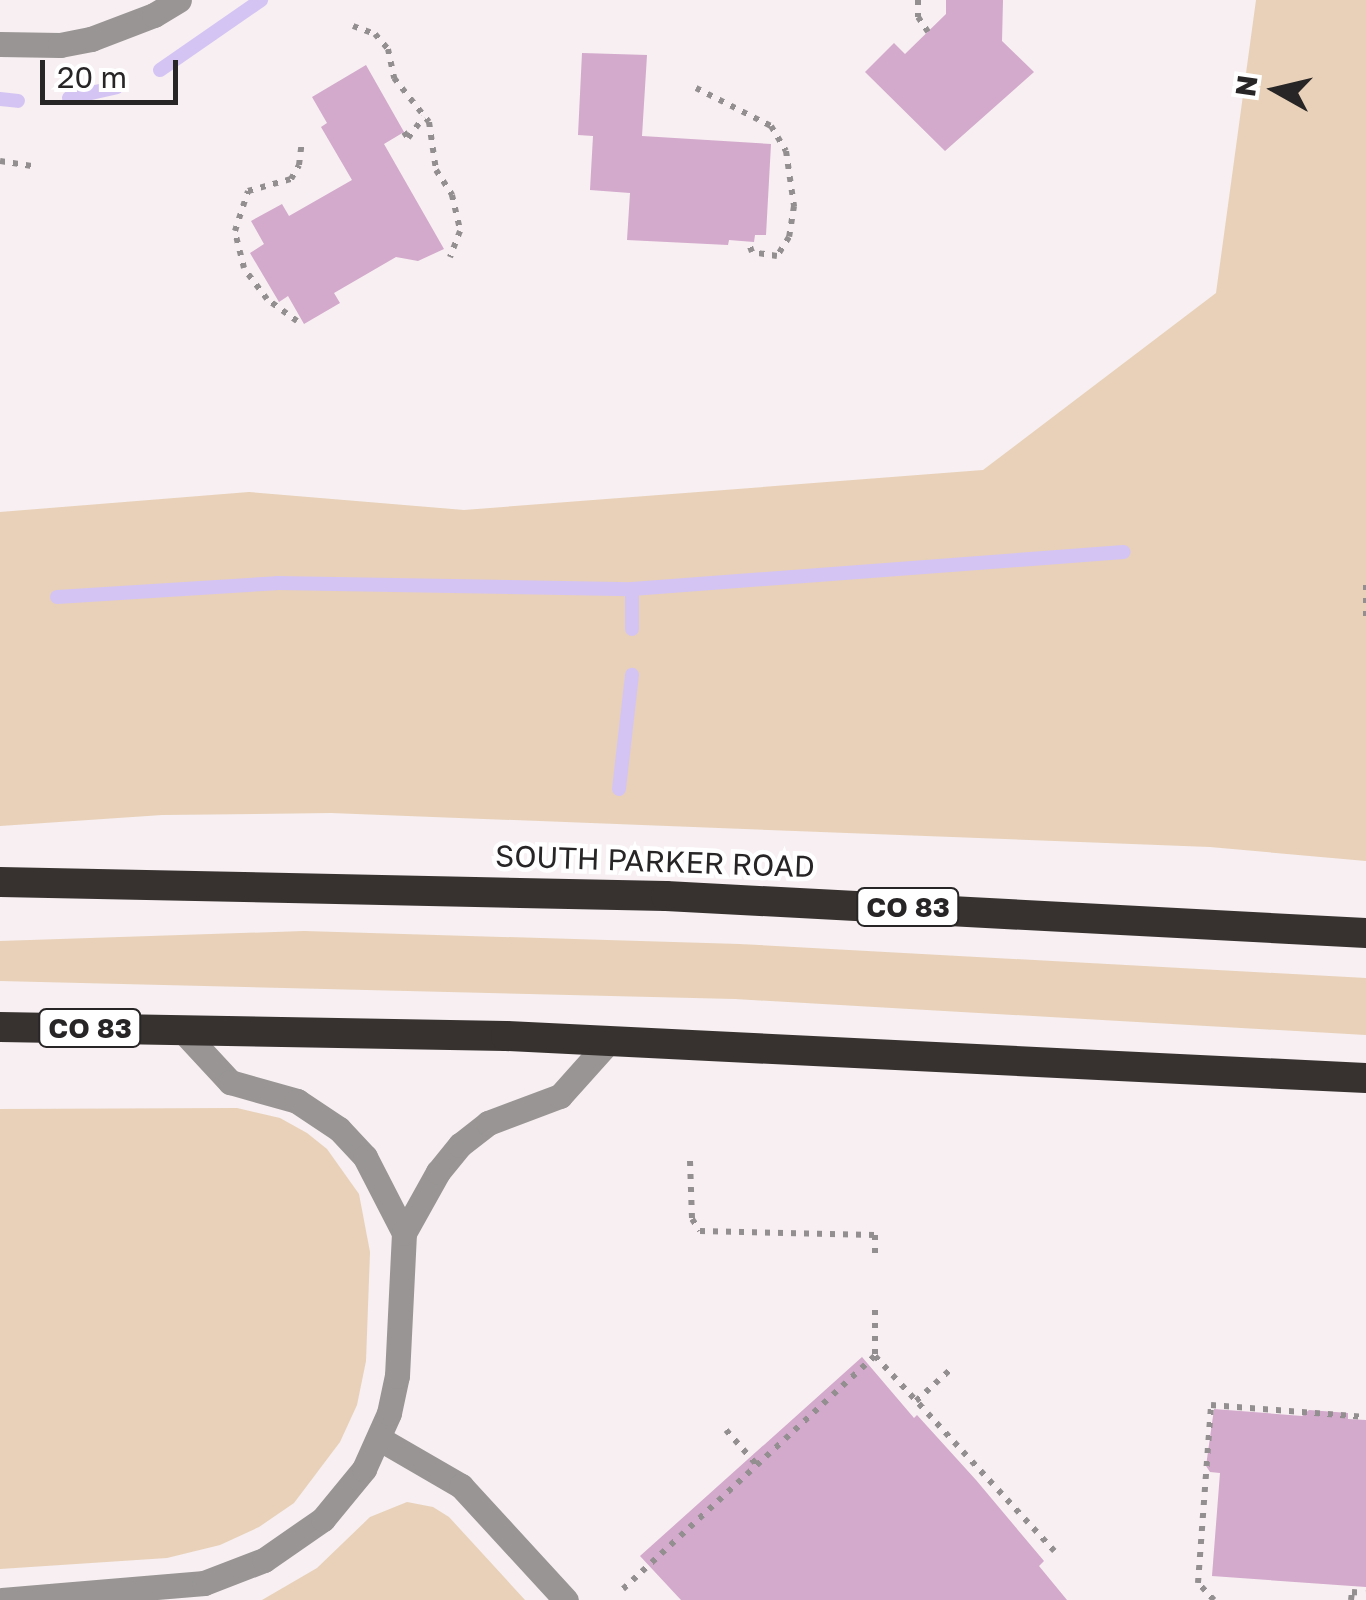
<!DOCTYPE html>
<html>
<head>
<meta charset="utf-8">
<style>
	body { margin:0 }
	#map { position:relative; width:1366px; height:1600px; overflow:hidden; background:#f7eff1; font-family:"Golos Text",sans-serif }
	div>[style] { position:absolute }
	.green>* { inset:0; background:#e8d1b8 }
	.stream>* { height:14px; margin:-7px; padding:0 7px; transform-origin:7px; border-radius:7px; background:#d4c4f4 }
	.building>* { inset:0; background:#d3a9cc }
	.path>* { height:6px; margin-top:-3px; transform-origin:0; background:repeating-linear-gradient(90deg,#938e8f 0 5px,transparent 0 13px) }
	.minor>* { height:25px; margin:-12.5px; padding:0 12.5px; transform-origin:12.5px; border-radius:12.5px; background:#989594 }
	.highway>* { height:30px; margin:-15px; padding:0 15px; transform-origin:15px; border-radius:15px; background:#373230 }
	span { translate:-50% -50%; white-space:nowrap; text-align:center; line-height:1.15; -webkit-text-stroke:9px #fff; paint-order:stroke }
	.shield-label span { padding:2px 8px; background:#fff; border:2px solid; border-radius:8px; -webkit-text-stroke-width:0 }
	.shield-label { font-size:28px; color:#282526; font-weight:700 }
	.street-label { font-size:30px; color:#282526 }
	.north { position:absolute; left:1226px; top:40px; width:100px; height:100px; -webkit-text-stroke:8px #fff; paint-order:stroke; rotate:278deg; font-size:28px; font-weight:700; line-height:40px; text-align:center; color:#282526 }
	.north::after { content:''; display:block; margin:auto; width:35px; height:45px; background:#282526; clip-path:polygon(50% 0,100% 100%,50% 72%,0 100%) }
	.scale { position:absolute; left:40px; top:60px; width:138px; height:45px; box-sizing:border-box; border:5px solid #282526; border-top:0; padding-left:12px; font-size:30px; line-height:35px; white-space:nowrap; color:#282526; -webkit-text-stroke:8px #fff; paint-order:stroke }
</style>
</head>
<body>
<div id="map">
	<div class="green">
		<div style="clip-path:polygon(1256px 0,1366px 0,1366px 861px,1210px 847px,331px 813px,162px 815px,0 826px,0 512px,249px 492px,464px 510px,983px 470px,1216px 293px)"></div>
		<div style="clip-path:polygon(304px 931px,739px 944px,1366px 978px,1366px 1035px,735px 999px,0 981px,0 941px)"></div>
		<div style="clip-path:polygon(237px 1108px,280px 1118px,307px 1133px,327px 1149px,359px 1194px,370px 1252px,366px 1361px,357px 1405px,340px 1442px,294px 1503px,259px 1527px,220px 1545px,167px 1558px,0 1569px,0 1109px)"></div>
		<div style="clip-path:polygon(407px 1502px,433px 1507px,449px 1517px,525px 1600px,262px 1600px,317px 1568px,370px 1517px)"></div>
	</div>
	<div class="stream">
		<div style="left:160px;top:70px;width:123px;rotate:-34.7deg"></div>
		<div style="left:69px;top:98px;width:49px;rotate:-12.9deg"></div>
		<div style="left:0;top:99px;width:18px;rotate:6deg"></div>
		<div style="left:57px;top:597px;width:220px;rotate:-3.6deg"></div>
		<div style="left:277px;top:583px;width:355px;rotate:1deg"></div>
		<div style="left:632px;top:589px;width:493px;rotate:-4.3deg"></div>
		<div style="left:632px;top:629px;width:40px;rotate:-90deg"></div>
		<div style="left:619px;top:789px;width:115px;rotate:-83.5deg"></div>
	</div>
	<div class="building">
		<div style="clip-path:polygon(946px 0,1003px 0,1002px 41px,1034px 72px,945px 151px,865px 72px,894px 43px,905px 54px,946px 14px)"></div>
		<div style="clip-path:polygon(582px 53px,647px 55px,642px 136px,771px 144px,766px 235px,755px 235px,754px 242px,729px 240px,728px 245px,627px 240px,630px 193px,590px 190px,593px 136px,578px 135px)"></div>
		<div style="clip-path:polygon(366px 65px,404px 132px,384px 144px,444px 249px,418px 261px,396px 257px,334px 293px,340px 303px,304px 324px,288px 296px,279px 302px,250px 253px,264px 244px,251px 221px,282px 204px,289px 216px,352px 180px,321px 127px,327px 123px,312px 97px)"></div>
		<div style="clip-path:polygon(862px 1357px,914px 1418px,917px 1415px,976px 1480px,1044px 1561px,1039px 1566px,1067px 1600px,681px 1600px,640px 1556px)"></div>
		<div style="clip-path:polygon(1214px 1409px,1302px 1416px,1309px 1410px,1348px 1413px,1348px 1419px,1366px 1420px,1366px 1587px,1212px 1576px,1220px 1473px,1210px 1472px,1206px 1466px)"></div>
	</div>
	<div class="path">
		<div style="left:918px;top:0;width:17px;rotate:90deg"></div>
		<div style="left:918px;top:17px;width:18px;rotate:56deg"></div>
		<div style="left:353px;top:26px;width:23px;rotate:20deg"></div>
		<div style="left:375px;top:34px;width:20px;rotate:49deg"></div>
		<div style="left:388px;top:49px;width:30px;rotate:78deg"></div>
		<div style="left:394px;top:78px;width:56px;rotate:51.5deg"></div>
		<div style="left:429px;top:122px;width:49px;rotate:81.7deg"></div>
		<div style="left:436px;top:170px;width:30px;rotate:57deg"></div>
		<div style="left:452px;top:195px;width:37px;rotate:77deg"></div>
		<div style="left:460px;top:231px;width:28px;rotate:111deg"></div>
		<div style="left:696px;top:88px;width:84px;rotate:26.9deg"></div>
		<div style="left:771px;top:126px;width:29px;rotate:59deg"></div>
		<div style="left:786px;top:151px;width:56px;rotate:81.7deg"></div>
		<div style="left:794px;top:206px;width:31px;rotate:99deg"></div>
		<div style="left:789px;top:237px;width:22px;rotate:122deg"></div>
		<div style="left:777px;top:256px;width:25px;rotate:-171deg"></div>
		<div style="left:752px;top:252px;width:12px;rotate:-110deg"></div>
		<div style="left:404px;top:132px;width:7px;rotate:56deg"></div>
		<div style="left:408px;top:138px;width:26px;rotate:-53deg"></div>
		<div style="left:0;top:161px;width:32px;rotate:9deg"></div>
		<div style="left:297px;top:321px;width:37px;rotate:-144deg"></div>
		<div style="left:267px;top:299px;width:39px;rotate:-127deg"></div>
		<div style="left:244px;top:268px;width:38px;rotate:-104deg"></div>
		<div style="left:235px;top:231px;width:42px;rotate:-72deg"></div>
		<div style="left:248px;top:191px;width:45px;rotate:-15.6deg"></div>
		<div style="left:291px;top:179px;width:16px;rotate:-60deg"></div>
		<div style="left:299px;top:165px;width:23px;rotate:-83deg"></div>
		<div style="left:1366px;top:585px;width:35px;rotate:90deg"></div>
		<div style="left:690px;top:1161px;width:58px;rotate:88deg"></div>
		<div style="left:692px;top:1219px;width:14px;rotate:56deg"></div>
		<div style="left:700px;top:1231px;width:175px;rotate:1.3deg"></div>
		<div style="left:875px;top:1235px;width:26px;rotate:90deg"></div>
		<div style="left:875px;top:1310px;width:46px;rotate:90deg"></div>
		<div style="left:875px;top:1356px;width:265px;rotate:47.4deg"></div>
		<div style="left:916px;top:1401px;width:49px;rotate:-42.5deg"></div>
		<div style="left:726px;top:1430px;width:47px;rotate:48.5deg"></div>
		<div style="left:623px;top:1589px;width:343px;rotate:-42.8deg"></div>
		<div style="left:1214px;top:1600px;width:23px;rotate:-133deg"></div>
		<div style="left:1198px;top:1583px;width:178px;rotate:-85.8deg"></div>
		<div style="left:1211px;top:1405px;width:155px;rotate:4.4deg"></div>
		<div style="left:1351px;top:1600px;width:8px;rotate:-83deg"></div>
		<div style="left:1352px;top:1592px;width:13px;rotate:4deg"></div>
	</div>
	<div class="minor">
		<div style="left:0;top:44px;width:60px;rotate:1deg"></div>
		<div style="left:60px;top:45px;width:32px;rotate:-11deg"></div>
		<div style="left:91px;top:39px;width:67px;rotate:-20.9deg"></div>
		<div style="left:154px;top:15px;width:29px;rotate:-31deg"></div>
		<div style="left:180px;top:1028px;width:74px;rotate:47.2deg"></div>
		<div style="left:230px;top:1082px;width:70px;rotate:15.8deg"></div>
		<div style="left:297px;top:1101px;width:50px;rotate:33.7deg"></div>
		<div style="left:339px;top:1129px;width:38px;rotate:47deg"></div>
		<div style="left:365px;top:1157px;width:85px;rotate:62.8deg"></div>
		<div style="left:380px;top:1439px;width:94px;rotate:30.1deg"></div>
		<div style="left:461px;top:1486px;width:155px;rotate:47.4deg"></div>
		<div style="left:2px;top:1600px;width:203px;rotate:-4.8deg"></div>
		<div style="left:204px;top:1583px;width:64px;rotate:-21deg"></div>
		<div style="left:264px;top:1560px;width:72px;rotate:-34.8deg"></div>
		<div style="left:323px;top:1519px;width:65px;rotate:-50.6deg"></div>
		<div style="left:364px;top:1469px;width:61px;rotate:-65.9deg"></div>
		<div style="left:389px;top:1413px;width:38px;rotate:-78deg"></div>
		<div style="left:397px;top:1376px;width:143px;rotate:-87.2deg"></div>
		<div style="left:404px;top:1233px;width:70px;rotate:-60.9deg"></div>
		<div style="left:438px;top:1172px;width:35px;rotate:-51deg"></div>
		<div style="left:460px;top:1145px;width:36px;rotate:-38deg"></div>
		<div style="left:488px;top:1123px;width:77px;rotate:-20.6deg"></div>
		<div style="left:560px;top:1096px;width:75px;rotate:-48.2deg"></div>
	</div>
	<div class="highway">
		<div style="left:0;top:882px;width:666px;rotate:1.2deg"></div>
		<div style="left:666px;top:896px;width:701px;rotate:3.03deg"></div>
		<div style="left:0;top:1027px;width:506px;rotate:1.02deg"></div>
		<div style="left:506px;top:1036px;width:861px;rotate:2.8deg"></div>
	</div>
	<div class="shield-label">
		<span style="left:908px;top:907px">CO 83</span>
		<span style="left:90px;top:1028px">CO 83</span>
	</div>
	<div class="street-label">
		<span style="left:655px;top:861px;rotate:2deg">SOUTH PARKER ROAD</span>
	</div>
	<div class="north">N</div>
	<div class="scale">20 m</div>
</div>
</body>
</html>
